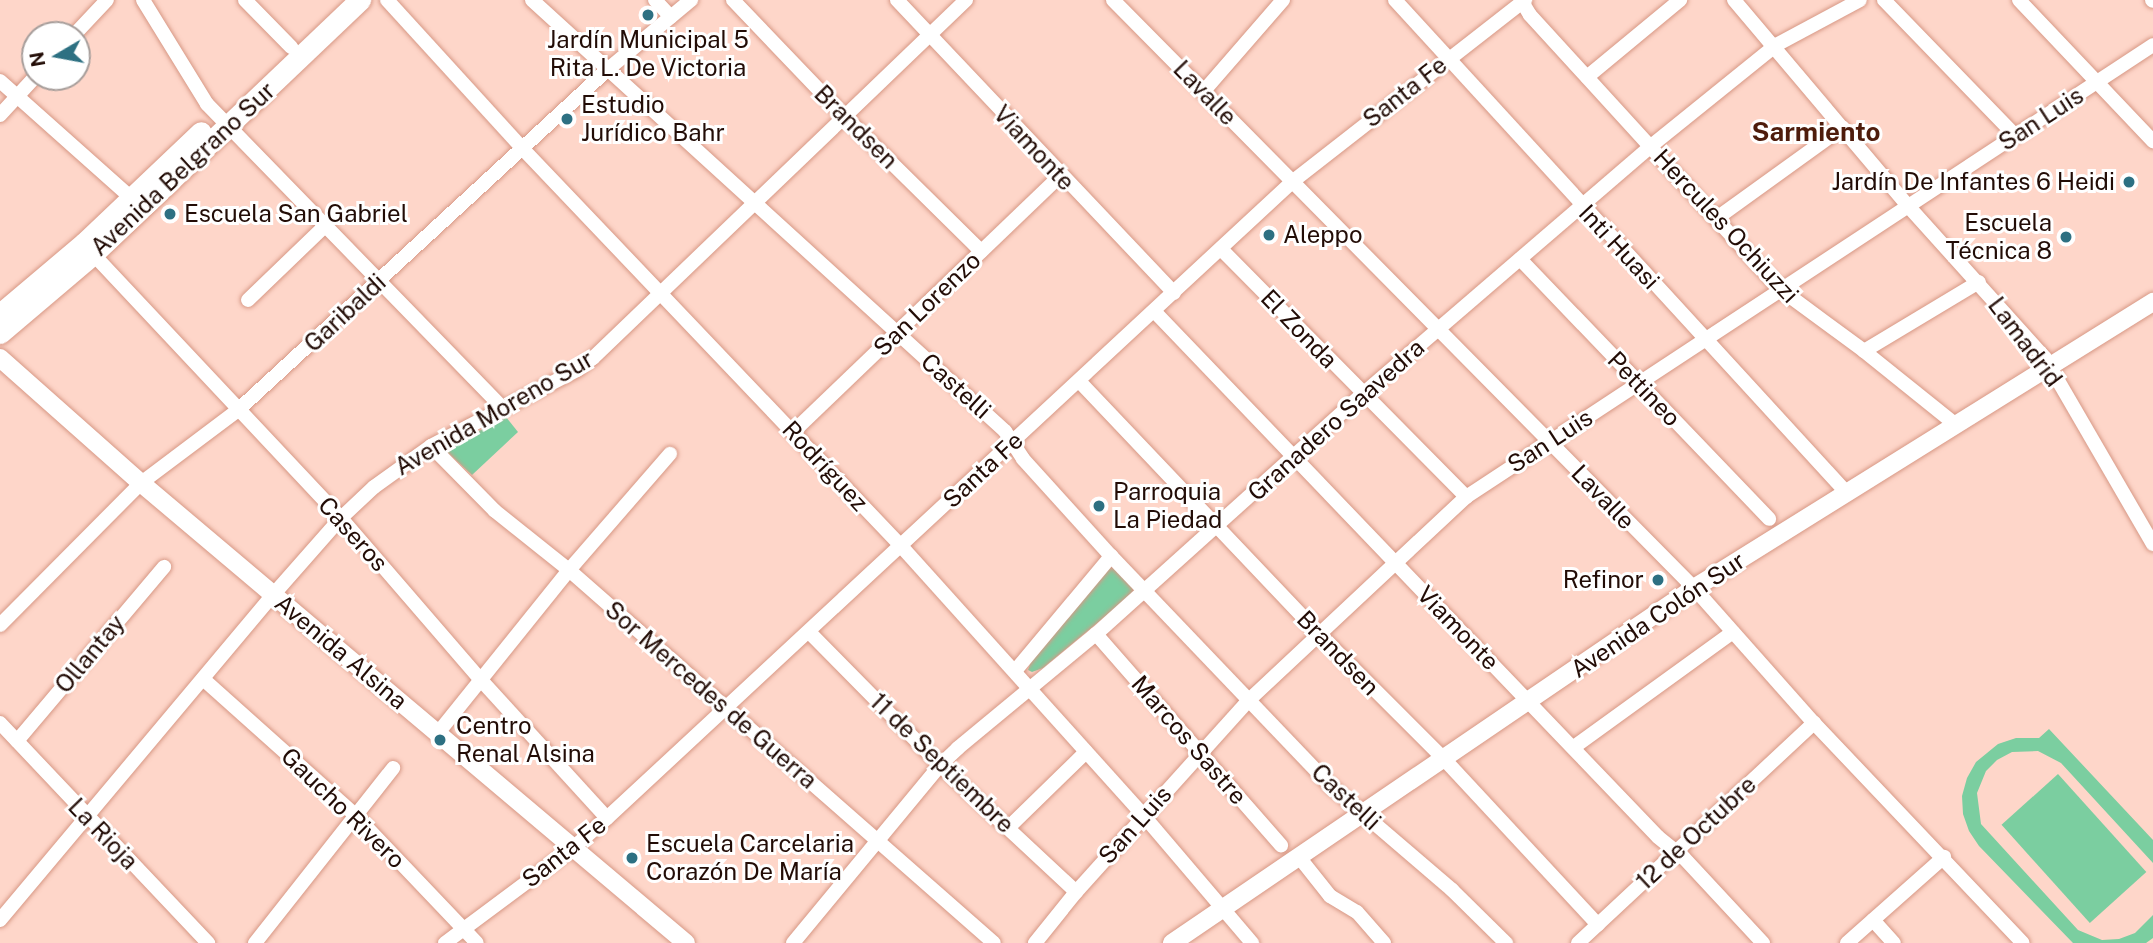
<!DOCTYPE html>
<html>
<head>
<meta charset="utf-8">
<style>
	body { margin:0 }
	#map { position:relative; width:2153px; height:943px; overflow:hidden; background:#fed6c9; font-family:"Public Sans",sans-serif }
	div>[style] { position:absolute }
	.green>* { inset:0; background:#7bcea0; transform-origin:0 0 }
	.roads { filter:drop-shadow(0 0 2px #d79885) drop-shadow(0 0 2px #d79885) }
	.minor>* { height:14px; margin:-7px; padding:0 7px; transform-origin:7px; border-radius:7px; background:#fff }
	.major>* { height:18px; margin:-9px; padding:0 9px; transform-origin:9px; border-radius:9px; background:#fff }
	.highway>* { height:21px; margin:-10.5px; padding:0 10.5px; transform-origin:10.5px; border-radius:10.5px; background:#fff }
	.dots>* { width:19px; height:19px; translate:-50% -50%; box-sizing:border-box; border:4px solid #fff; border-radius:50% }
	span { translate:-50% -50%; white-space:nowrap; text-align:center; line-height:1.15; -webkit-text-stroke:6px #fff; paint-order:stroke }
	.poi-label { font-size:24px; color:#220c06 }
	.left { translate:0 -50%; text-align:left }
	.right { translate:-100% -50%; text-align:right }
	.street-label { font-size:24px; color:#220c06 }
	.neighbourhood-label { font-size:26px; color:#4e1c0c; font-weight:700 }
	.north { position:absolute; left:21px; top:21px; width:70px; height:70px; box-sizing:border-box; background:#fff; border:2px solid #a79e9b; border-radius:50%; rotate:260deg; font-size:19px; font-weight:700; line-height:28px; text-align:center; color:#220c06 }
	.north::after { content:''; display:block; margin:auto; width:24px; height:32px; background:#2d7082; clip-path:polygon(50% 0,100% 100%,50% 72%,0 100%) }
</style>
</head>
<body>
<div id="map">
	<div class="green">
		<div style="clip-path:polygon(506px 417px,518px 432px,472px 475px,444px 449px)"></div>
		<div style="clip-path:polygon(1112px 564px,1137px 590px,1043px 668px,1032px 672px,1028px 670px,1033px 656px)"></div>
		<div style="clip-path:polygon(2049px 729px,2153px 840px,2153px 863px,2061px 763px,2038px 751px,2012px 752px,1997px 760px,1986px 771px,1977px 793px,1981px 824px,2078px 930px,2102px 940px,2119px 939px,2135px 933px,2153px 915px,2153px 938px,2146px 943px,2073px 943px,1979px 846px,1969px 831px,1963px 814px,1962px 796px,1967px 778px,1976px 762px,1998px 744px,2016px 738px,2039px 738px)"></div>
		<div style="left:2058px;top:774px;width:132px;height:76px;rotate:48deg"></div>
	</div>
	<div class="roads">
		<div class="minor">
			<div style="left:143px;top:0;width:122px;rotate:58.4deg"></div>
			<div style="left:207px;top:104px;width:424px;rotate:45.8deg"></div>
			<div style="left:245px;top:0;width:66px;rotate:45.6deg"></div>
			<div style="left:387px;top:0;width:200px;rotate:47.6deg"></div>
			<div style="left:522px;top:148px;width:550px;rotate:46.4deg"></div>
			<div style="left:901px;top:546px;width:363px;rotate:48deg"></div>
			<div style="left:1144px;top:816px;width:167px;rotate:49.6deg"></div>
			<div style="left:532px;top:0;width:640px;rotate:42.34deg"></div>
			<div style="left:1005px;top:431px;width:33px;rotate:57deg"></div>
			<div style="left:1023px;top:459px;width:131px;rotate:47.8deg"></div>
			<div style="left:1111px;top:556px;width:320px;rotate:46.3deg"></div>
			<div style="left:1332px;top:787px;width:158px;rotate:40.6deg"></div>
			<div style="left:1452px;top:890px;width:76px;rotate:44.5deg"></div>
			<div style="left:655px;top:0;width:23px;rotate:47deg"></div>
			<div style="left:733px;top:0;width:159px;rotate:46.3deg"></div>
			<div style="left:843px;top:115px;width:194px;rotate:44.6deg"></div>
			<div style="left:897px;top:0;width:403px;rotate:46.6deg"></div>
			<div style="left:1113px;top:0;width:827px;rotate:45.34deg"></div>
			<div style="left:1694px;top:588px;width:181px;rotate:48.4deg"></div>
			<div style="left:1814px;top:723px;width:303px;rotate:46.5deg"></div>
			<div style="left:1395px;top:0;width:667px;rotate:47.49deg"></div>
			<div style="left:1521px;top:0;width:17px;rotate:59deg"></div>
			<div style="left:1530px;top:15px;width:371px;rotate:47.6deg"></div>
			<div style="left:1780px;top:289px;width:104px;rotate:36.4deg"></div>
			<div style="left:1864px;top:351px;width:118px;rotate:38.8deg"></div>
			<div style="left:1734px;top:0;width:271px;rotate:49.8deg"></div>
			<div style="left:1909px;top:207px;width:203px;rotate:48deg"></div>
			<div style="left:2045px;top:358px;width:215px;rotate:59.9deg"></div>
			<div style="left:1884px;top:0;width:188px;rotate:45.9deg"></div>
			<div style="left:2019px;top:0;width:195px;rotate:46.5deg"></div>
			<div style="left:2152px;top:0;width:1px;rotate:45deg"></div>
			<div style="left:74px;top:35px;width:48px;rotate:-46.7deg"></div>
			<div style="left:1587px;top:77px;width:121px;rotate:-39.6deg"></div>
			<div style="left:0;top:81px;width:182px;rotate:41.7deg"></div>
			<div style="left:1203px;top:92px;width:122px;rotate:-49deg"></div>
			<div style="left:0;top:115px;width:52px;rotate:-47.4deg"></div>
			<div style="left:1717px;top:218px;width:155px;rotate:-35.8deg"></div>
			<div style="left:1221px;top:249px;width:349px;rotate:45.3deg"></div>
			<div style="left:93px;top:254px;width:362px;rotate:46.8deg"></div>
			<div style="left:341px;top:518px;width:213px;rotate:49.2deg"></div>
			<div style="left:480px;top:679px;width:188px;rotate:47.6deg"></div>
			<div style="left:1520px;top:259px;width:360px;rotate:46.2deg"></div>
			<div style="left:248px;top:300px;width:107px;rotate:-43.9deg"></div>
			<div style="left:1154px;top:311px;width:728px;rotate:46.22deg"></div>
			<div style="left:1658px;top:837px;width:33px;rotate:39deg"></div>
			<div style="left:1684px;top:858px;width:116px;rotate:47.1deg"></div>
			<div style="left:1864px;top:351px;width:134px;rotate:-31deg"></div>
			<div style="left:1079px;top:381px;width:349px;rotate:46.5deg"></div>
			<div style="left:1319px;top:634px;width:177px;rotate:45deg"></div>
			<div style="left:1444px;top:759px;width:226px;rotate:47.1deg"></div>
			<div style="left:793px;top:432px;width:370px;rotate:-43.8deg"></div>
			<div style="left:431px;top:446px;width:91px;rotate:45.4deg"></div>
			<div style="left:495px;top:511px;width:95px;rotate:38.6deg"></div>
			<div style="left:569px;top:570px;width:565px;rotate:41.27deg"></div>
			<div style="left:0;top:625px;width:200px;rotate:-45.2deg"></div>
			<div style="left:141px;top:483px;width:120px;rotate:-36.9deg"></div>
			<div style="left:237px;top:411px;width:502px;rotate:-42.66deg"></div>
			<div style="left:606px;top:71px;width:111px;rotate:-39.9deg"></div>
			<div style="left:809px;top:632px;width:187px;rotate:45.4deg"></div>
			<div style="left:940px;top:765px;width:186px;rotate:43deg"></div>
			<div style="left:1096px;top:634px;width:281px;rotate:48.8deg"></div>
			<div style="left:1015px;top:671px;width:150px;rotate:-50.1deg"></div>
			<div style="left:203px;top:679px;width:205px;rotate:41.8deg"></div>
			<div style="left:356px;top:816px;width:175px;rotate:46.4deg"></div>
			<div style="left:0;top:723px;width:303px;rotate:46.6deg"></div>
			<div style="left:438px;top:733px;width:209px;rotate:-51.2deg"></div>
			<div style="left:569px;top:570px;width:154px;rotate:-49deg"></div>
			<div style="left:17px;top:741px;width:228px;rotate:-49.8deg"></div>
			<div style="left:1574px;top:747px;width:196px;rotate:-35.9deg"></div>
			<div style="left:1008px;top:828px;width:109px;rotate:-44.3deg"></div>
			<div style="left:1299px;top:857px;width:50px;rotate:51.5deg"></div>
			<div style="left:1330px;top:896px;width:31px;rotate:31deg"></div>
			<div style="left:1357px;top:912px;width:41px;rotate:48.9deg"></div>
			<div style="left:0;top:920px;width:424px;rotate:-50deg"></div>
			<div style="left:273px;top:595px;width:103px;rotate:-48.6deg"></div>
			<div style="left:341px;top:518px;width:45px;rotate:-43.2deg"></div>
			<div style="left:374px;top:487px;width:70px;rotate:-35.7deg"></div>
			<div style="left:431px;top:446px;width:165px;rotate:-27.5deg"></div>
			<div style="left:577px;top:370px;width:20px;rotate:-37deg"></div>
			<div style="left:593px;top:358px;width:517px;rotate:-43.82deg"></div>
			<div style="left:1873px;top:920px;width:31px;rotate:48deg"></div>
			<div style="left:255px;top:943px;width:223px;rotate:-51.7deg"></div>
			<div style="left:445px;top:943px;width:161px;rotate:-36.7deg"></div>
			<div style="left:574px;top:847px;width:44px;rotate:-41.3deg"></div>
			<div style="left:607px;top:818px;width:935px;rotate:-42.88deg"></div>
			<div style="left:1292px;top:182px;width:296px;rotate:-38deg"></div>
			<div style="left:793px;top:943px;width:231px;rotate:-50.4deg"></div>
			<div style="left:940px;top:765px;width:25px;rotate:-43deg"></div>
			<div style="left:958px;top:748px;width:179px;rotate:-39.6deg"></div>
			<div style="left:1096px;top:634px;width:360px;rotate:-42deg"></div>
			<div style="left:1364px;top:393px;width:379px;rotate:-40.7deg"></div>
			<div style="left:1651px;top:146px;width:161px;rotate:-38.9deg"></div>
			<div style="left:1776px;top:45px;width:95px;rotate:-28.2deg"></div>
			<div style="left:1035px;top:943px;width:65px;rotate:-51.2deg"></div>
			<div style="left:1076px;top:892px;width:258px;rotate:-48deg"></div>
			<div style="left:1249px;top:700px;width:297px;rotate:-43.1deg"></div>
			<div style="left:1466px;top:497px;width:822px;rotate:-33.34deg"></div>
			<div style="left:1578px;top:943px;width:323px;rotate:-43deg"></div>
			<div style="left:1847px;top:943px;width:130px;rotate:-41.6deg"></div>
		</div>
		<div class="major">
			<div style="left:0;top:358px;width:188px;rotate:41.6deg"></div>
			<div style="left:141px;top:483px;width:713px;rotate:40.17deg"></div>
			<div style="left:1172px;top:943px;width:631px;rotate:-34.22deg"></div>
			<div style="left:1694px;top:588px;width:541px;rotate:-31.93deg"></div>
		</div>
		<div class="highway">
			<div style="left:0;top:314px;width:110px;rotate:-40.2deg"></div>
			<div style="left:84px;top:243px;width:161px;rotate:-43.5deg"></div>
			<div style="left:0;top:333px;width:122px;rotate:-40.3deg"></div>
			<div style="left:93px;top:254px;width:369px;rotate:-43.6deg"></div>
		</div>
	</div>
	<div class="dots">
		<div style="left:648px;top:15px;background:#2d7082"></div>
		<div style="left:567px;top:119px;background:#2d7082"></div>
		<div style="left:2129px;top:182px;background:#2d7082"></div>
		<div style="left:170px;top:214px;background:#2d7082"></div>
		<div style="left:1269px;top:235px;background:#2d7082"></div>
		<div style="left:2066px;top:237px;background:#2d7082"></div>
		<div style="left:1099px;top:506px;background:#2d7082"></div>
		<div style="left:1658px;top:580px;background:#2d7082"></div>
		<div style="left:440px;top:740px;background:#2d7082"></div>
		<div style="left:632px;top:858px;background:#2d7082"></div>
	</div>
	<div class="poi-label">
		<span style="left:648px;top:54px">Jardín Municipal 5<br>Rita L. De Victoria</span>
		<span class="left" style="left:581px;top:119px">Estudio<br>Jurídico Bahr</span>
		<span class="right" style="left:2115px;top:182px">Jardín De Infantes 6 Heidi</span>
		<span class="left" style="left:184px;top:214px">Escuela San Gabriel</span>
		<span class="right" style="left:2052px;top:237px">Escuela<br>Técnica 8</span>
		<span class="left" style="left:1283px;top:235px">Aleppo</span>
		<span class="left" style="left:1113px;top:506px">Parroquia<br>La Piedad</span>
		<span class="right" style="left:1644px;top:580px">Refinor</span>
		<span class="left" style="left:456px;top:740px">Centro<br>Renal Alsina</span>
		<span class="left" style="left:646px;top:858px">Escuela Carcelaria<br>Corazón De María</span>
	</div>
	<div class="street-label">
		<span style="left:1405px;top:92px;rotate:-38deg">Santa Fe</span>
		<span style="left:1205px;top:93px;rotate:46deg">Lavalle</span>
		<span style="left:2041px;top:119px;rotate:-33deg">San Luis</span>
		<span style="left:856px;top:127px;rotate:45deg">Brandsen</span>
		<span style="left:1034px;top:148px;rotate:47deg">Viamonte</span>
		<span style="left:183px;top:169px;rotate:-43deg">Avenida Belgrano Sur</span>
		<span style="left:1726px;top:226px;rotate:47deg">Hercules Ochiuzzi</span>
		<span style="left:1619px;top:247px;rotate:47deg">Inti Huasi</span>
		<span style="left:927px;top:304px;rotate:-44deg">San Lorenzo</span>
		<span style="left:345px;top:313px;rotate:-43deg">Garibaldi</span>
		<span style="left:1299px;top:329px;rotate:46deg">El Zonda</span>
		<span style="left:2025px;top:342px;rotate:53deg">Lamadrid</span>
		<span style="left:956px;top:386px;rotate:42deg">Castelli</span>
		<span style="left:1644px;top:389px;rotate:46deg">Pettineo</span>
		<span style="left:494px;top:413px;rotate:-30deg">Avenida Moreno Sur</span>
		<span style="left:1336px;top:420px;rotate:-42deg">Granadero Saavedra</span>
		<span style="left:1550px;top:441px;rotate:-33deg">San Luis</span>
		<span style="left:825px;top:466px;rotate:47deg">Rodríguez</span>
		<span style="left:983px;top:470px;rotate:-43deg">Santa Fe</span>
		<span style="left:1603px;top:497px;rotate:46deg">Lavalle</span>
		<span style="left:353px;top:534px;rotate:48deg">Caseros</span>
		<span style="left:1658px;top:615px;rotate:-34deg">Avenida Colón Sur</span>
		<span style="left:1458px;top:628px;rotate:46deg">Viamonte</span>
		<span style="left:341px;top:652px;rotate:40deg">Avenida Alsina</span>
		<span style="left:1338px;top:653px;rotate:46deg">Brandsen</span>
		<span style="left:90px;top:654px;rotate:-50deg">Ollantay</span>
		<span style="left:711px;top:695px;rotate:41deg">Sor Mercedes de Guerra</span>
		<span style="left:1189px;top:740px;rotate:49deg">Marcos Sastre</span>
		<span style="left:942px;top:763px;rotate:44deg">11 de Septiembre</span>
		<span style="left:1346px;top:797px;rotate:43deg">Castelli</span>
		<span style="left:343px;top:808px;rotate:44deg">Gaucho Rivero</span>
		<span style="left:1135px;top:825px;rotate:-48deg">San Luis</span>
		<span style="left:1696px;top:833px;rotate:-43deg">12 de Octubre</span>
		<span style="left:103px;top:834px;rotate:46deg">La Rioja</span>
		<span style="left:564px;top:852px;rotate:-38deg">Santa Fe</span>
	</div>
	<div class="neighbourhood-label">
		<span style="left:1816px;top:132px">Sarmiento</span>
	</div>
	<div class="north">N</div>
</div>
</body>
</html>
